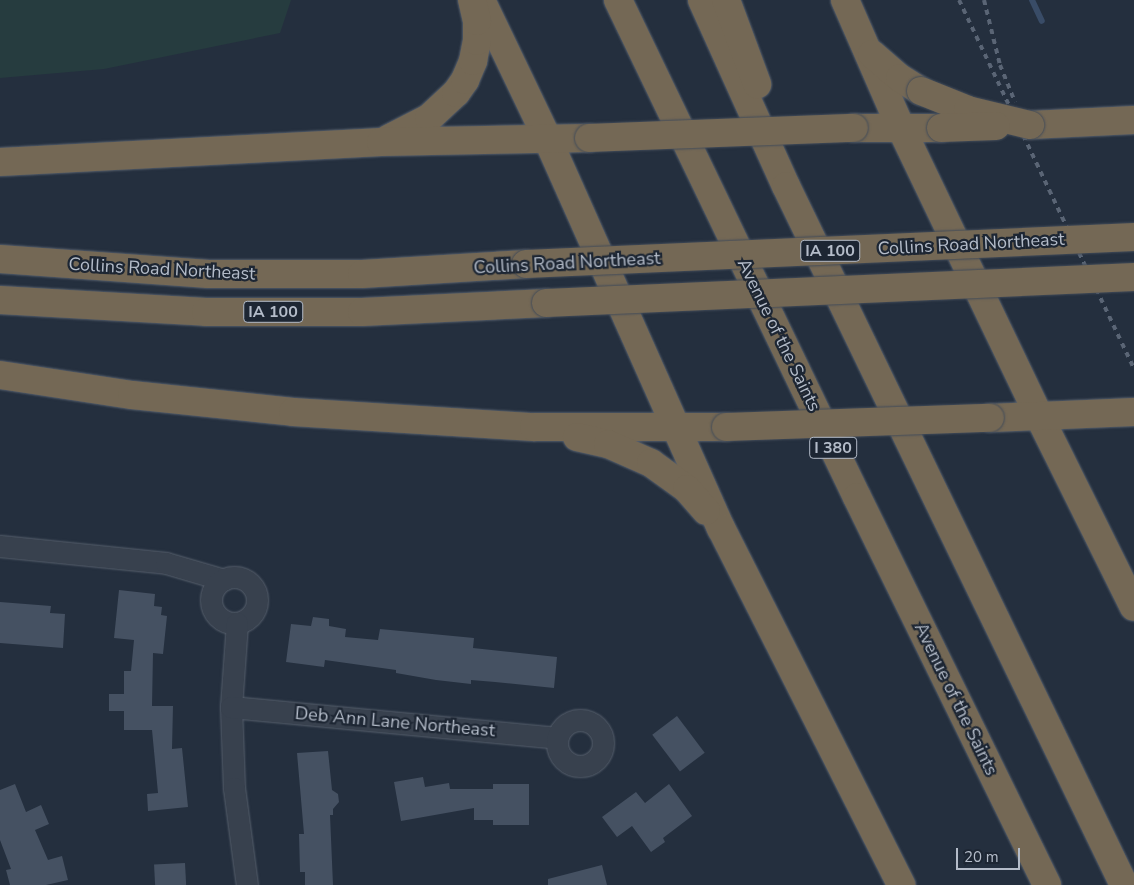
<!DOCTYPE html>
<html>
<head>
<meta charset="utf-8">
<style>
	body { margin:0 }
	#map { position:relative; width:1134px; height:885px; overflow:hidden; background:#242f3e; font-family:"Nunito Sans",sans-serif }
	div>[style] { position:absolute }
	.green>* { inset:0; background:#263c3f }
	.stream>* { height:6px; margin:-3px; padding:0 3px; transform-origin:3px; border-radius:3px; background:#394c67 }
	.building>* { inset:0; background:#455162; transform-origin:0 0 }
	.roads { filter:drop-shadow(0 0 1px #565f6c) drop-shadow(0 0 1px #565f6c) }
	.minor>* { height:21px; margin:-10.5px; padding:0 10.5px; transform-origin:10.5px; border-radius:10.5px; background:#38414e }
	.minor>.ring { margin:-10.5px; padding:0; box-sizing:content-box; background:none; border:21px solid #38414e; border-radius:50% }
	.motorway>* { height:28px; margin:-14px; padding:0 14px; transform-origin:14px; border-radius:14px; background:#746855 }
	.rail>* { height:4px; margin-top:-2px; transform-origin:0; background:repeating-linear-gradient(90deg,#5a6575 0 5px,transparent 0 10px) }
	.bridges { filter:drop-shadow(0 0 1px #434c59) drop-shadow(0 0 1px #434c59) }
	.motorway-bridge>* { height:28px; margin:-14px; padding:0 14px; transform-origin:14px; border-radius:14px; background:#746855 }
	span { translate:-50% -50%; white-space:nowrap; text-align:center; line-height:1.15; -webkit-text-stroke:4.5px #1d2633; paint-order:stroke }
	.shield-label span { padding:1px 4px; background:#1d2633; border:1px solid; border-radius:4px; -webkit-text-stroke-width:0 }
	.shield-label { font-size:16px; color:#b4bcc9; font-weight:700 }
	.street-label { font-size:18px; color:#b4bcc9 }
	.scale { position:absolute; left:956px; top:848px; width:64px; height:22px; box-sizing:border-box; border:2px solid #b4bcc9; border-top:0; padding-left:6px; font-size:15px; line-height:18px; white-space:nowrap; color:#b4bcc9; -webkit-text-stroke:4px #1d2633; paint-order:stroke }
</style>
</head>
<body>
<div id="map">
	<div class="green">
		<div style="clip-path:polygon(0 0,291px 0,280px 33px,104px 69px,0 78px)"></div>
	</div>
	<div class="stream">
		<div style="left:1032px;top:0;width:23px;rotate:65deg"></div>
	</div>
	<div class="building">
		<div style="clip-path:polygon(119px 590px,155px 594px,154px 606px,162px 607px,161px 615px,167px 616px,163px 654px,153px 653px,152px 706px,173px 706px,172px 749px,182px 748px,188px 807px,148px 811px,147px 794px,158px 793px,152px 730px,124px 730px,124px 711px,109px 711px,109px 694px,124px 694px,124px 671px,131px 671px,134px 640px,114px 638px)"></div>
		<div style="clip-path:polygon(0 602px,51px 606px,50px 613px,65px 614px,63px 648px,0 643px)"></div>
		<div style="clip-path:polygon(313px 617px,329px 619px,329px 626px,346px 629px,345px 637px,378px 640px,380px 629px,474px 638px,473px 648px,557px 657px,554px 688px,495px 682px,471px 680px,471px 684px,436px 680px,396px 673px,396px 670px,325px 660px,324px 667px,286px 662px,291px 624px,311px 626px)"></div>
		<div style="left:677px;top:716px;width:46px;height:31px;rotate:53deg"></div>
		<div style="clip-path:polygon(328px 751px,332px 790px,338px 794px,339px 802px,333px 809px,333px 815px,330px 815px,333px 885px,305px 885px,305px 872px,300px 872px,299px 834px,304px 834px,297px 753px)"></div>
		<div style="clip-path:polygon(423px 777px,425px 787px,449px 783px,450px 789px,493px 789px,493px 784px,529px 784px,529px 825px,493px 825px,493px 820px,474px 820px,474px 808px,401px 821px,394px 782px)"></div>
		<div style="clip-path:polygon(15px 784px,26px 812px,41px 805px,49px 824px,35px 830px,48px 860px,62px 856px,68px 880px,46px 885px,10px 885px,6px 870px,11px 869px,0 840px,0 790px)"></div>
		<div style="clip-path:polygon(669px 784px,692px 816px,663px 838px,665px 842px,651px 852px,632px 826px,617px 837px,602px 817px,636px 792px,645px 803px)"></div>
		<div style="left:185px;top:863px;width:22px;height:31px;rotate:87deg"></div>
		<div style="clip-path:polygon(602px 865px,607px 885px,548px 885px,548px 879px)"></div>
	</div>
	<div class="roads">
		<div class="minor">
			<div style="left:0;top:546px;width:167px;rotate:5.8deg"></div>
			<div style="left:166px;top:563px;width:60px;rotate:16.3deg"></div>
			<div class="ring" style="left:211px;top:577px;width:25px;height:25px"></div>
			<div style="left:237px;top:623px;width:84px;rotate:94.1deg"></div>
			<div style="left:231px;top:707px;width:81px;rotate:87.9deg"></div>
			<div style="left:234px;top:788px;width:98px;rotate:82.4deg"></div>
			<div style="left:231px;top:707px;width:328px;rotate:5.4deg"></div>
			<div class="ring" style="left:557px;top:720px;width:25px;height:25px"></div>
		</div>
		<div class="motorway">
			<div style="left:481px;top:0;width:155px;rotate:64.4deg"></div>
			<div style="left:548px;top:140px;width:425px;rotate:66deg"></div>
			<div style="left:721px;top:528px;width:400px;rotate:63.2deg"></div>
			<div style="left:618px;top:0;width:551px;rotate:64.32deg"></div>
			<div style="left:857px;top:497px;width:432px;rotate:63.9deg"></div>
			<div style="left:702px;top:0;width:204px;rotate:65.7deg"></div>
			<div style="left:786px;top:186px;width:776px;rotate:64.19deg"></div>
			<div style="left:726px;top:0;width:90px;rotate:69.7deg"></div>
			<div style="left:845px;top:0;width:140px;rotate:66.4deg"></div>
			<div style="left:901px;top:128px;width:319px;rotate:64.4deg"></div>
			<div style="left:1039px;top:416px;width:213px;rotate:63.6deg"></div>
			<div style="left:872px;top:54px;width:37px;rotate:41deg"></div>
			<div style="left:900px;top:78px;width:25px;rotate:32deg"></div>
			<div style="left:1030px;top:125px;width:104px;rotate:-2.8deg"></div>
			<div style="left:854px;top:128px;width:87px"></div>
			<div style="left:388px;top:139px;width:46px;rotate:-27.1deg"></div>
			<div style="left:429px;top:118px;width:37px;rotate:-43deg"></div>
			<div style="left:456px;top:93px;width:16px;rotate:-55deg"></div>
			<div style="left:465px;top:80px;width:21px;rotate:-67deg"></div>
			<div style="left:473px;top:61px;width:20px;rotate:-79deg"></div>
			<div style="left:477px;top:41px;width:20px;rotate:-90deg"></div>
			<div style="left:477px;top:21px;width:22px;rotate:-103deg"></div>
			<div style="left:0;top:162px;width:382px;rotate:-3deg"></div>
			<div style="left:381px;top:142px;width:208px;rotate:-1.1deg"></div>
			<div style="left:0;top:259px;width:209px;rotate:4.1deg"></div>
			<div style="left:208px;top:274px;width:154px"></div>
			<div style="left:362px;top:274px;width:164px;rotate:-3.5deg"></div>
			<div style="left:0;top:300px;width:206px;rotate:3.3deg"></div>
			<div style="left:206px;top:312px;width:156px"></div>
			<div style="left:362px;top:312px;width:184px;rotate:-2.8deg"></div>
			<div style="left:0;top:375px;width:134px;rotate:8.6deg"></div>
			<div style="left:132px;top:395px;width:162px;rotate:6deg"></div>
			<div style="left:293px;top:412px;width:241px;rotate:3.6deg"></div>
			<div style="left:534px;top:427px;width:192px"></div>
			<div style="left:990px;top:418px;width:144px;rotate:-2.4deg"></div>
			<div style="left:577px;top:437px;width:32px;rotate:13deg"></div>
			<div style="left:608px;top:444px;width:47px;rotate:23.8deg"></div>
			<div style="left:651px;top:463px;width:44px;rotate:35.8deg"></div>
			<div style="left:687px;top:489px;width:29px;rotate:49deg"></div>
		</div>
	</div>
	<div class="rail">
		<div style="left:959px;top:0;width:408px;rotate:64.6deg"></div>
		<div style="left:984px;top:0;width:67px;rotate:76.2deg"></div>
		<div style="left:1000px;top:65px;width:40px;rotate:68deg"></div>
	</div>
	<div class="bridges">
		<div class="motorway-bridge">
			<div style="left:921px;top:91px;width:51px;rotate:22deg"></div>
			<div style="left:968px;top:110px;width:64px;rotate:13.6deg"></div>
			<div style="left:941px;top:128px;width:55px;rotate:-2.1deg"></div>
			<div style="left:589px;top:138px;width:265px;rotate:-2.2deg"></div>
			<div style="left:526px;top:264px;width:609px;rotate:-2.54deg"></div>
			<div style="left:546px;top:303px;width:589px;rotate:-2.53deg"></div>
			<div style="left:726px;top:427px;width:264px;rotate:-2deg"></div>
		</div>
	</div>
	<div class="shield-label">
		<span style="left:830px;top:251px">IA 100</span>
		<span style="left:273px;top:312px">IA 100</span>
		<span style="left:833px;top:448px">I 380</span>
	</div>
	<div class="street-label">
		<span style="left:971px;top:244px;rotate:-3deg">Collins Road Northeast</span>
		<span style="left:567px;top:263px;rotate:-3deg">Collins Road Northeast</span>
		<span style="left:162px;top:269px;rotate:3deg">Collins Road Northeast</span>
		<span style="left:779px;top:335px;rotate:64deg">Avenue of the Saints</span>
		<span style="left:956px;top:699px;rotate:64deg">Avenue of the Saints</span>
		<span style="left:395px;top:722px;rotate:5deg">Deb Ann Lane Northeast</span>
	</div>
	<div class="scale">20 m</div>
</div>
</body>
</html>
